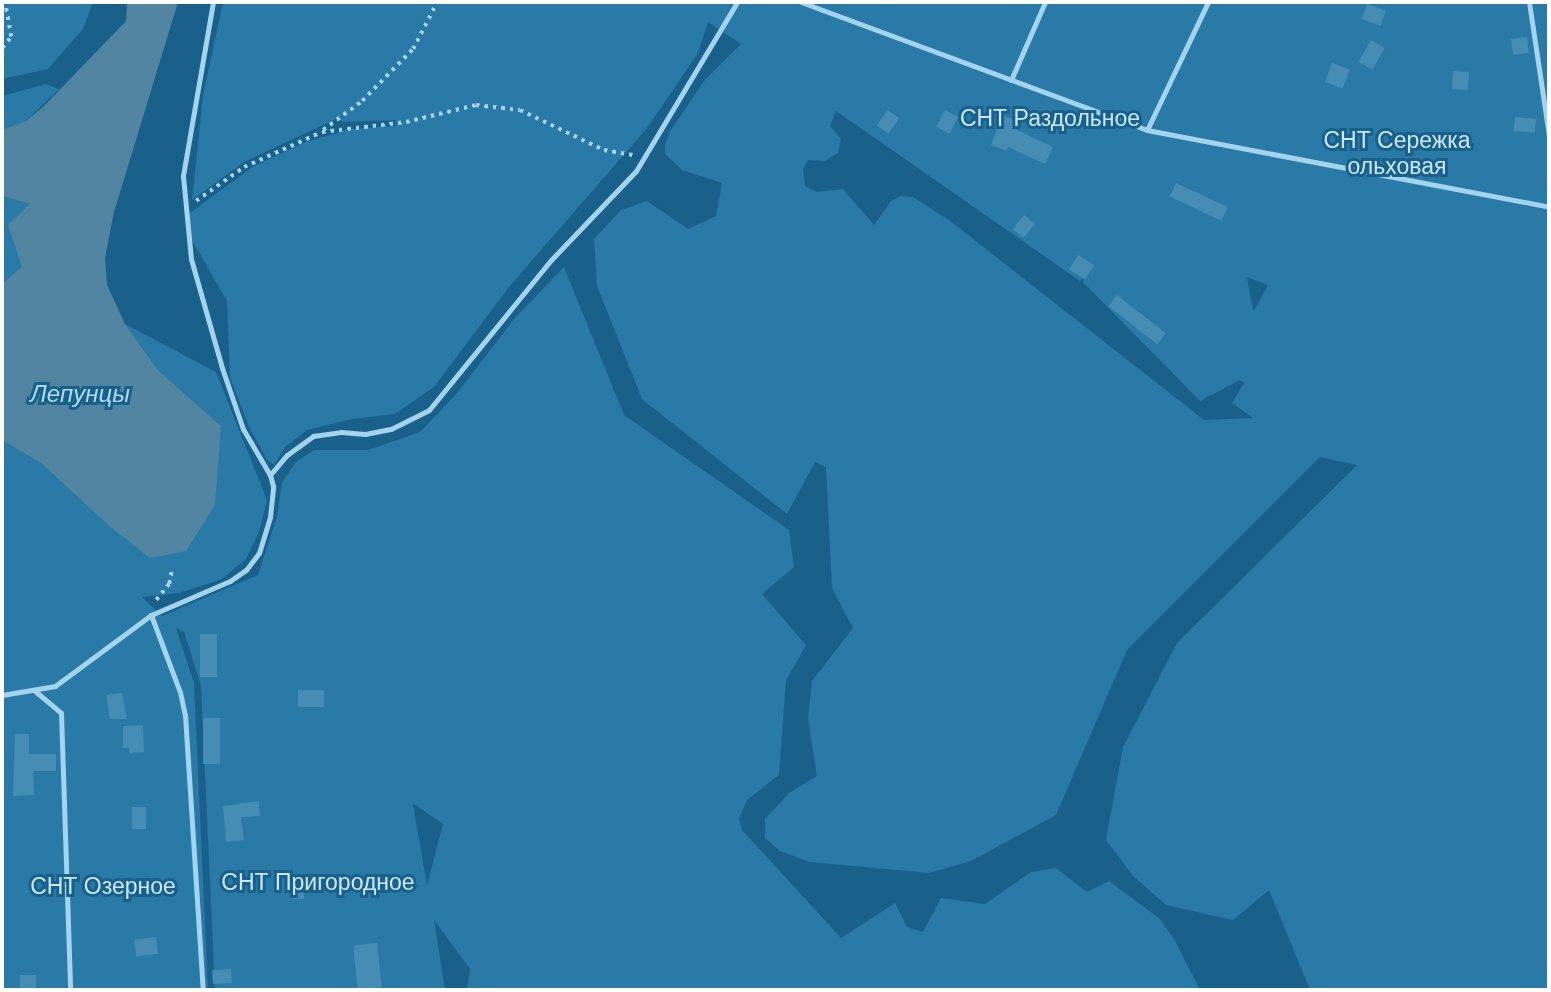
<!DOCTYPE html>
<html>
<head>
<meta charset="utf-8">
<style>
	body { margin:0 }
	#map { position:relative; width:1551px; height:992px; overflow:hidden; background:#19608b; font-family:Helvetica,sans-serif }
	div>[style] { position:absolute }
	.green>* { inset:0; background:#297aa7 }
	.water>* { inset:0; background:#5185a2 }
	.building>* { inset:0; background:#468db5; transform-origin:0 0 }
	.path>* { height:3.5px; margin-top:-1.75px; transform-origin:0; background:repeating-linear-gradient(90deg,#a3d3ee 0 3.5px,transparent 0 8.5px) }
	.service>* { height:5px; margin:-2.5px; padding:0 2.5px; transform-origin:2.5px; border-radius:2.5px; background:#a3d3ee }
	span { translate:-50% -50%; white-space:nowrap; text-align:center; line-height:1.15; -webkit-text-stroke:6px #19608b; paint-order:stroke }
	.park-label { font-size:23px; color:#c9e8fa }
	.water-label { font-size:24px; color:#afdcf5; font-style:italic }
	.frame { position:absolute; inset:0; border:4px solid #fff; pointer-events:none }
</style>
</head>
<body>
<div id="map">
	<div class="green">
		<div style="clip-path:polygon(2px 2px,93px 2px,83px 29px,48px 69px,2px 79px)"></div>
		<div style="clip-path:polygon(evenodd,223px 2px,1549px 2px,1549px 990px,1310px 990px,1269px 890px,1233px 920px,1166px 905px,1133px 876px,1106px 840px,1123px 747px,1177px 643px,1357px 465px,1320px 457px,1127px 650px,1056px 815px,971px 861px,929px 873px,810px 862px,780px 851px,765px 838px,765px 819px,789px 793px,817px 776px,808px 719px,812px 681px,853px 628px,832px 588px,826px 467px,815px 462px,787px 514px,642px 399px,597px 286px,594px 239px,621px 210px,647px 201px,688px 229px,716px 216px,722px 183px,682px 170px,665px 154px,665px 145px,669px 133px,704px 81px,741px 44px,708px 22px,698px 53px,647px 128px,509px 287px,434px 387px,395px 414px,352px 419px,307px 430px,285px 447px,274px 465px,267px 460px,250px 429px,230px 378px,227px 301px,186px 230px,187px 215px,254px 166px,306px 142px,350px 129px,395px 126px,396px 120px,343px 122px,338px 118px,244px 162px,192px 200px,203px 96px,223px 2px,836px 111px,1080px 281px,1086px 275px,1083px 282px,1200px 401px,1240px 380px,1244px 383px,1232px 403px,1253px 418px,1204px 420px,949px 220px,913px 197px,901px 196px,891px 201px,874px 225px,843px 189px,817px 192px,805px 186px,803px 169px,808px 160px,825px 161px,838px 153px,841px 139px,830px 126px,836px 111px,223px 2px,1247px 277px,1268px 285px,1254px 311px,1253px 310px,1247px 277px)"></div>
		<div style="clip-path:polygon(46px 84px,59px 89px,26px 121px,2px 130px,2px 96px)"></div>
		<div style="clip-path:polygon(2px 196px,30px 204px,22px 268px,2px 284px)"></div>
		<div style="clip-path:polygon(evenodd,564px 267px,624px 415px,789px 530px,794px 567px,762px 594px,806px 645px,786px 681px,779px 775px,747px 800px,739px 818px,742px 830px,841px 938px,895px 903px,907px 927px,923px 932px,941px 898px,985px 904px,1031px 872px,1056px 868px,1087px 892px,1109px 881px,1159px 918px,1174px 939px,1200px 990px,467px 990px,470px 969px,434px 920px,445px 990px,215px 990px,201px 686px,184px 632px,176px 628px,194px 683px,208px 990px,2px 990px,2px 440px,42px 464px,108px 525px,221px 426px,158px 370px,125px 324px,216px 372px,267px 500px,259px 532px,246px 559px,222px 579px,179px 593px,142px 597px,162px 616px,258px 575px,277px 517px,282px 482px,296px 462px,314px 450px,368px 450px,420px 432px,458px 392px,514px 319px,564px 267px,414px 804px,443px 824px,427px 885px,413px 805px,414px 804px)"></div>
	</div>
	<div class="water">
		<div style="clip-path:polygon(127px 2px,178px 2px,114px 212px,105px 258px,107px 285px,125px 324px,158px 370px,221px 426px,215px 505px,186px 551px,150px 558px,108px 525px,42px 464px,2px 440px,2px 284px,22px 267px,8px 225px,30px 204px,2px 196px,2px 130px,26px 121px,43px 107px,126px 21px)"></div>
	</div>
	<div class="building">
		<div style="left:1367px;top:4px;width:20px;height:16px;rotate:20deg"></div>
		<div style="left:1527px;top:37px;width:16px;height:16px;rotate:83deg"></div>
		<div style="left:1371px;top:40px;width:16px;height:25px;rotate:30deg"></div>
		<div style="left:1332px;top:63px;width:19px;height:20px;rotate:21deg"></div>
		<div style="left:1453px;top:71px;width:16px;height:18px;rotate:4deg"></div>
		<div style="left:888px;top:110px;width:14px;height:19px;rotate:36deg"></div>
		<div style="left:945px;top:110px;width:15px;height:19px;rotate:28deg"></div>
		<div style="clip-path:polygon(1002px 115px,1018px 121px,1015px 129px,1053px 147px,1045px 164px,1008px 147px,1007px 151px,991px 145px)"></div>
		<div style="left:1515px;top:117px;width:21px;height:14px;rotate:5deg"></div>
		<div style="left:1176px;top:183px;width:57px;height:15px;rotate:25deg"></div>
		<div style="left:1024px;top:215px;width:14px;height:18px;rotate:39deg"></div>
		<div style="left:1078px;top:255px;width:19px;height:17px;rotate:32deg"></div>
		<div style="left:1117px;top:295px;width:62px;height:14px;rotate:38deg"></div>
		<div style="left:200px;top:634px;width:17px;height:43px"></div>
		<div style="left:324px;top:690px;width:17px;height:26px;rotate:90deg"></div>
		<div style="clip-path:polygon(122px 693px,127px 719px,110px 719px,106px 695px)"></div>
		<div style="left:203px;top:718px;width:17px;height:46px"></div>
		<div style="clip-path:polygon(143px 725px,144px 752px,129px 753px,129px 748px,123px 748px,123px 726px)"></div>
		<div style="clip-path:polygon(15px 734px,29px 734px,29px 754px,56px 754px,56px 771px,33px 771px,34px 795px,13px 796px)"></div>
		<div style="clip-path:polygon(259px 801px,260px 816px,241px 817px,244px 840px,226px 842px,223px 806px)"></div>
		<div style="left:132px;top:807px;width:14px;height:22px"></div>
		<div style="left:290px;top:877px;width:14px;height:22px"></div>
		<div style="left:156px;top:937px;width:17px;height:22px;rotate:83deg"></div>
		<div style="left:377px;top:943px;width:47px;height:24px;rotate:84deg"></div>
		<div style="left:231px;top:969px;width:14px;height:19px;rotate:86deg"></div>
		<div style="left:20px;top:975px;width:16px;height:15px"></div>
	</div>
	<div class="path">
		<div style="left:2px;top:48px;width:14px;rotate:-51deg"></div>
		<div style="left:11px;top:37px;width:36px;rotate:-100deg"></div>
		<div style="left:323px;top:130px;width:49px;rotate:-36.6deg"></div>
		<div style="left:362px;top:101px;width:73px;rotate:-45.6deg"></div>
		<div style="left:413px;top:49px;width:53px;rotate:-62.9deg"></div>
		<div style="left:196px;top:201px;width:59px;rotate:-35.3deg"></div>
		<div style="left:244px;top:167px;width:85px;rotate:-24.2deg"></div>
		<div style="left:322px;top:132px;width:85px;rotate:-6.8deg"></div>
		<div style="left:406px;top:122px;width:72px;rotate:-13.7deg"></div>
		<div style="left:476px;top:105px;width:44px;rotate:6.5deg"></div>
		<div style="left:520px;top:110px;width:93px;rotate:25.5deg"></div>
		<div style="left:604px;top:150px;width:29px;rotate:10deg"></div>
		<div style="left:156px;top:600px;width:21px;rotate:-51deg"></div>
		<div style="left:169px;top:584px;width:16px;rotate:-79deg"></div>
	</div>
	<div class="service">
		<div style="left:213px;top:2px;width:177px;rotate:99.8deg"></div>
		<div style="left:183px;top:176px;width:83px;rotate:84.5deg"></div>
		<div style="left:191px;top:259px;width:113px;rotate:74.1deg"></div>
		<div style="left:222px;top:368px;width:65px;rotate:71deg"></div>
		<div style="left:243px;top:429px;width:53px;rotate:59.6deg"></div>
		<div style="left:801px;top:2px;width:369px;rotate:20.3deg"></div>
		<div style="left:1147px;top:130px;width:409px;rotate:10.8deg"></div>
		<div style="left:1529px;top:2px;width:135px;rotate:81.5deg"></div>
		<div style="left:1011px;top:80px;width:85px;rotate:-66.4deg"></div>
		<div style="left:1147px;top:130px;width:142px;rotate:-64.5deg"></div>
		<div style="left:151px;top:615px;width:82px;rotate:69.4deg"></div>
		<div style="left:180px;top:692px;width:24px;rotate:78deg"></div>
		<div style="left:185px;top:715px;width:276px;rotate:86.3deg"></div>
		<div style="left:35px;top:691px;width:34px;rotate:40deg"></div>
		<div style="left:61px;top:713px;width:277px;rotate:88.1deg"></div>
		<div style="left:2px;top:695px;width:54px;rotate:-9.6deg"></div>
		<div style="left:55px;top:686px;width:119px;rotate:-36.5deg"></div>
		<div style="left:151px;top:615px;width:86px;rotate:-23.3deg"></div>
		<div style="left:230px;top:581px;width:19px;rotate:-35deg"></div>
		<div style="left:246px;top:570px;width:21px;rotate:-53deg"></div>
		<div style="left:259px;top:553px;width:38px;rotate:-73deg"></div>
		<div style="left:270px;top:517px;width:31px;rotate:-84deg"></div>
		<div style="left:273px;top:486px;width:11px;rotate:-105deg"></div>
		<div style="left:270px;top:475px;width:26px;rotate:-50deg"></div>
		<div style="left:287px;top:455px;width:32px;rotate:-36deg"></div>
		<div style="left:313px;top:436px;width:28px;rotate:-8deg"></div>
		<div style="left:341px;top:432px;width:24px;rotate:5deg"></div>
		<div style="left:365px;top:434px;width:26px;rotate:-11deg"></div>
		<div style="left:391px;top:429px;width:42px;rotate:-26.6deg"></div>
		<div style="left:429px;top:410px;width:193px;rotate:-50.9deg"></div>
		<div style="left:551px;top:260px;width:123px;rotate:-46.3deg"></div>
		<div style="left:636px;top:171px;width:197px;rotate:-59.1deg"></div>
	</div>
	<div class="park-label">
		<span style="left:1050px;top:118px">СНТ Раздольное</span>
		<span style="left:1397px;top:153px">СНТ Сережка<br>ольховая</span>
		<span style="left:318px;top:882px">СНТ Пригородное</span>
		<span style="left:103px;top:886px">СНТ Озерное</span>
	</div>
	<div class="water-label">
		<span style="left:80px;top:394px">Лепунцы</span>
	</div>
	<div class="frame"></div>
</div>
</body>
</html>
